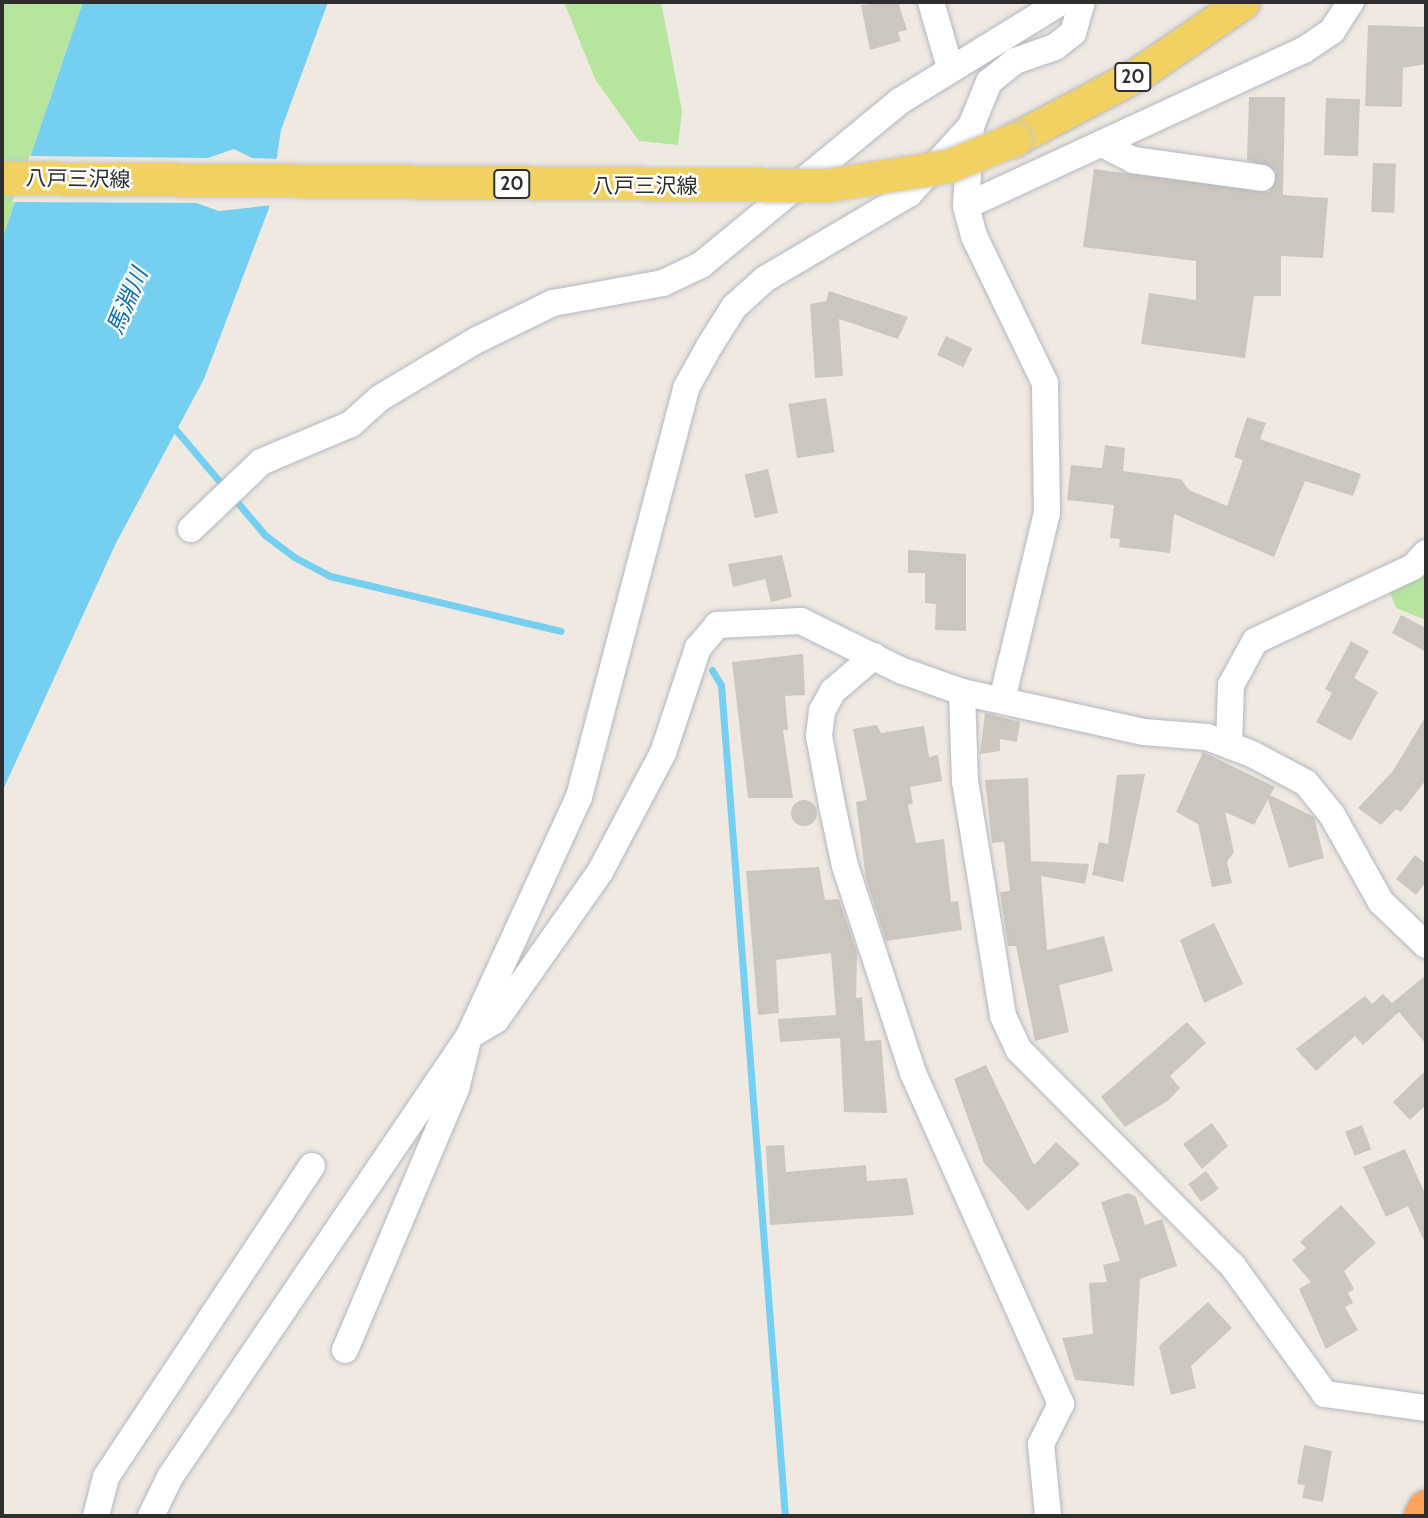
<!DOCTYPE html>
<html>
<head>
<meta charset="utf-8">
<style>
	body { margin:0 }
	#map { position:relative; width:1428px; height:1518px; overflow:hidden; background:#efe9e1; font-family:Cabin,"Noto Sans JP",sans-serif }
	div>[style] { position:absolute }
	.green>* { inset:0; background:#b6e59e }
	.water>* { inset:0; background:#75cff0 }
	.pier>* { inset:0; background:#efe9e1 }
	.stream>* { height:7px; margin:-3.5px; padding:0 3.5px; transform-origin:3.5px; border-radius:3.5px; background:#75cff0 }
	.building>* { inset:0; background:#cbc7bf; transform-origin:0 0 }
	.round { border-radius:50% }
	.roads { filter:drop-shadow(0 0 2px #b4b7c1) drop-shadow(0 0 2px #b4b7c1) }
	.minor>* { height:26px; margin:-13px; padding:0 13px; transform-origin:13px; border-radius:13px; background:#fff }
	.major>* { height:33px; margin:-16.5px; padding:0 16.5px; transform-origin:16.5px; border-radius:16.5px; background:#f2d163 }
	.highway>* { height:37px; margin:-18.5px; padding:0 18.5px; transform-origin:18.5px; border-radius:18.5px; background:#ffa35c }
	.bridges { filter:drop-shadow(0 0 2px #c9c9c9) drop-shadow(0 0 2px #c9c9c9) }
	.major-bridge>* { height:33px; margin:-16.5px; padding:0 16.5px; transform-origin:16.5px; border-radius:16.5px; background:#f2d163 }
	span { translate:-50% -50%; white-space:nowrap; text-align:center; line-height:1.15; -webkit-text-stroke:5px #fff; paint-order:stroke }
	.shield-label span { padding:2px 5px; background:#fff; border:2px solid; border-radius:5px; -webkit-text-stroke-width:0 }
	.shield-label { font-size:19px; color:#2e2e2e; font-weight:700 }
	.street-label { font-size:21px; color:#2e2e2e }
	.water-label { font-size:23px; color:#0d6fa3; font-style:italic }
	.frame { position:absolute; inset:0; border:4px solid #2e2e2e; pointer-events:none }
</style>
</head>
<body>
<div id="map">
	<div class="green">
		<div style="clip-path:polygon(2px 2px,83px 2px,2px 240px)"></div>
		<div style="clip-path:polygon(564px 2px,661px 2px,682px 111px,678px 145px,639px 141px,595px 79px)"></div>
		<div style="clip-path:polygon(1426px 566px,1426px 620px,1396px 608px,1388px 587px)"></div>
	</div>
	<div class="water">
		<div style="clip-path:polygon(83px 2px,328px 2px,281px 130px,269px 208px,204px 379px,116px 543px,2px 792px,2px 240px)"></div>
	</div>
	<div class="pier">
		<div style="clip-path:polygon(234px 149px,252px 158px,280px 159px,273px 205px,219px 211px,196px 203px,12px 202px,30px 156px,208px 158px)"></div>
	</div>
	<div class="stream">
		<div style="left:170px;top:423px;width:147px;rotate:49.7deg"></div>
		<div style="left:265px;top:535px;width:36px;rotate:37deg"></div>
		<div style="left:294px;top:557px;width:41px;rotate:27.8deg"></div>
		<div style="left:330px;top:576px;width:237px;rotate:13.4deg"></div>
		<div style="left:712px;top:670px;width:17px;rotate:59deg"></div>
		<div style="left:721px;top:685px;width:833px;rotate:85.6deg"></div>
	</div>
	<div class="building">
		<div style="clip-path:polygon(898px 2px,907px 30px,898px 32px,901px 41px,870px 50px,861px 5px)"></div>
		<div style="clip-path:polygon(1368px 25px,1426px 27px,1426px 64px,1403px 68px,1402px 107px,1365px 106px)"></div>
		<div style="clip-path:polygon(1249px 97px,1285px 97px,1283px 195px,1328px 198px,1323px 258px,1281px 256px,1281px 296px,1254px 296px,1245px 358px,1141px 344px,1149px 293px,1196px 300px,1196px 261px,1083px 247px,1094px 169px,1269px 192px,1276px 171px,1247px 160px)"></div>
		<div style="left:1326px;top:98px;width:34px;height:57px;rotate:2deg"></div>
		<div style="left:1373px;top:163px;width:23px;height:49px;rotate:2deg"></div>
		<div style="clip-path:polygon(829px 291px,908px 317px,898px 339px,839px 319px,843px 376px,815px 378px,810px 304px,826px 301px)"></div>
		<div style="left:946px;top:336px;width:29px;height:21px;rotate:25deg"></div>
		<div style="left:826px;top:398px;width:55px;height:38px;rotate:81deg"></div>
		<div style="clip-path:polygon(1247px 417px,1266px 423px,1260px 439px,1361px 474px,1353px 496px,1305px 481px,1274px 557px,1174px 514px,1170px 553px,1119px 547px,1120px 539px,1110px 538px,1114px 505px,1067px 500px,1071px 465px,1102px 468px,1105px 445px,1125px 448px,1123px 471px,1181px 479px,1189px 490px,1227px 506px,1243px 460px,1234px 457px)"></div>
		<div style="left:768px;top:469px;width:45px;height:24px;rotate:77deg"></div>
		<div style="clip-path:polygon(908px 550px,966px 554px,966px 631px,935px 630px,936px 604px,925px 603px,925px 573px,908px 573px)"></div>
		<div style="clip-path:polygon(782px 555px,792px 597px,771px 602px,765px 579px,733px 587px,728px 564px)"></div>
		<div style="clip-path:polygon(1401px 615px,1426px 628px,1426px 652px,1392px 633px)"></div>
		<div style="clip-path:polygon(1351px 641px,1369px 651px,1354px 678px,1378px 692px,1351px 741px,1316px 722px,1332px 693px,1325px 689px)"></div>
		<div style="clip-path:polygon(803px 654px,805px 695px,785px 696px,788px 730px,783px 730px,793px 798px,748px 798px,732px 662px)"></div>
		<div style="clip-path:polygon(985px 713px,1020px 722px,1017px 742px,1000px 739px,1000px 751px,980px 754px)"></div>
		<div style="clip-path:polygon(1426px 716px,1426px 780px,1401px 812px,1396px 809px,1381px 825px,1358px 808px,1393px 771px)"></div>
		<div style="clip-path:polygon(877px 725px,881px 733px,924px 726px,929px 757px,938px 755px,942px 781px,910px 787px,913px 803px,908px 805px,916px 843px,944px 839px,951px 902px,958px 901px,962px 930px,886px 941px,866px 879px,856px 802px,867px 800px,853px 729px)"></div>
		<div style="clip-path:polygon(1203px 752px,1275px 787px,1270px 795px,1314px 817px,1324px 858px,1289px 868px,1268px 799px,1254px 825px,1225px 812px,1234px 852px,1227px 862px,1232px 883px,1212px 887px,1198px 824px,1176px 812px)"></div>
		<div style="clip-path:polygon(1145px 774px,1123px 882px,1092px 875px,1099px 842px,1108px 844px,1117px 775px)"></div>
		<div style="clip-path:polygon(1028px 778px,1031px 861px,1089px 864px,1085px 884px,1041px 876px,1047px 950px,1104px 936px,1113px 971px,1059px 985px,1069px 1032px,1035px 1041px,1016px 946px,1008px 946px,1000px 892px,1010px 891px,1004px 842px,992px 843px,985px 780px)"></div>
		<div class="round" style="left:791px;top:800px;width:26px;height:26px"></div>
		<div style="clip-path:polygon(1415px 855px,1426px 864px,1426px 882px,1416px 895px,1396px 879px)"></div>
		<div style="clip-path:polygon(819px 867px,825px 900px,839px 899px,857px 952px,856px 998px,862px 997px,865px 1041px,881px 1040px,887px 1113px,844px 1112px,840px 1038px,780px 1042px,778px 1019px,836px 1015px,831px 953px,776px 960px,779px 1013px,758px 1015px,746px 871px)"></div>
		<div style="clip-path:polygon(1214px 923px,1243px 984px,1204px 1003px,1180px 940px)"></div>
		<div style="clip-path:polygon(1426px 975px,1426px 1044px,1399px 1012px,1363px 1045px,1355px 1036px,1316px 1071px,1296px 1049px,1365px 996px,1372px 1004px,1383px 994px,1392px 1003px)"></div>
		<div style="clip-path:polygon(1187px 1022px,1206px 1043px,1170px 1076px,1180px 1088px,1169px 1100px,1125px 1127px,1101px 1097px)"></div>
		<div style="clip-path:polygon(986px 1065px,1034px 1165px,1056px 1142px,1080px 1164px,1028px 1211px,984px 1163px,954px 1079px)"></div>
		<div style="clip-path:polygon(1426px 1070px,1426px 1105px,1410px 1120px,1393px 1102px)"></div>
		<div style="clip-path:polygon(1212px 1123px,1228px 1146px,1202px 1169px,1183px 1144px)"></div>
		<div style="left:1362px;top:1125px;width:26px;height:18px;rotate:69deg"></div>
		<div style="clip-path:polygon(784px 1145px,786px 1172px,866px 1165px,867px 1181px,907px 1178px,914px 1215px,770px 1225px,766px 1146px)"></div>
		<div style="clip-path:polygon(1405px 1149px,1426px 1196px,1426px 1245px,1408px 1206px,1386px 1217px,1363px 1167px)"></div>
		<div style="left:1206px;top:1171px;width:22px;height:22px;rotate:54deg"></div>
		<div style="clip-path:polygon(1128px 1193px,1136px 1197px,1145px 1225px,1162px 1219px,1177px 1266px,1140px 1279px,1134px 1386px,1075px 1380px,1062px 1338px,1093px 1334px,1089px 1283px,1107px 1282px,1103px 1265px,1120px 1261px,1101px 1202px)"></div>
		<div style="clip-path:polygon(1341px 1205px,1376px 1243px,1344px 1271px,1354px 1289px,1348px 1293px,1353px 1303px,1345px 1307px,1358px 1330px,1326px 1349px,1299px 1289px,1311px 1282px,1292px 1260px,1306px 1248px,1300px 1242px)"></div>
		<div style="clip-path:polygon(1208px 1302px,1232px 1328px,1191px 1366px,1196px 1388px,1171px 1395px,1159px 1346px)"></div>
		<div style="clip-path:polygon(1304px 1445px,1332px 1451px,1323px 1502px,1302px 1498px,1305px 1485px,1297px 1484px)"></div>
	</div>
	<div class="roads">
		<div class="minor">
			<div style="left:931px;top:2px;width:69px;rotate:73.9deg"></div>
			<div style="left:1104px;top:145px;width:33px;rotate:27deg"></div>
			<div style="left:1133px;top:160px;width:130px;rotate:7.9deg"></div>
			<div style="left:966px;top:206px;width:372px;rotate:-24.8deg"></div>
			<div style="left:1304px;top:50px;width:34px;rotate:-34deg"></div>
			<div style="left:1332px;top:31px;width:35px;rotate:-57deg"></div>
			<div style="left:191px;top:529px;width:97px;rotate:-43.7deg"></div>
			<div style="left:261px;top:462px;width:98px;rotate:-22.9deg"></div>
			<div style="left:351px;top:424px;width:39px;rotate:-42deg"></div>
			<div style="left:380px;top:398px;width:113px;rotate:-30.9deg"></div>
			<div style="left:477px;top:340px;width:85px;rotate:-26deg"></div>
			<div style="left:553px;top:303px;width:112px;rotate:-10.3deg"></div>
			<div style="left:663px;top:283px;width:42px;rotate:-25.3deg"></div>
			<div style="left:701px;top:265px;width:258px;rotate:-39.5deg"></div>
			<div style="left:900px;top:101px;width:189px;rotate:-31.6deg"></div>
			<div style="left:874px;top:656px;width:54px;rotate:139.5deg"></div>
			<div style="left:833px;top:691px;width:23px;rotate:119deg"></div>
			<div style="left:822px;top:711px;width:25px;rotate:97deg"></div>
			<div style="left:819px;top:736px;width:70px;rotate:79.3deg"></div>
			<div style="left:832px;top:805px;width:62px;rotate:78deg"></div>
			<div style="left:845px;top:866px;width:218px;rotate:71.8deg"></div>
			<div style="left:913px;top:1073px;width:363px;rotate:65.9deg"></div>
			<div style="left:1061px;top:1404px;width:45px;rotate:116.6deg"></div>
			<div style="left:1041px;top:1444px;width:72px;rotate:84.4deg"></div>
			<div style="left:962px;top:692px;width:89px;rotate:88.1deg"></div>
			<div style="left:965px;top:781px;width:238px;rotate:80.8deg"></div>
			<div style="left:1003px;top:1016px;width:38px;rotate:65deg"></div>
			<div style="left:1019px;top:1050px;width:303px;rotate:45.3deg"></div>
			<div style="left:1232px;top:1265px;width:159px;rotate:54.2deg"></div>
			<div style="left:1325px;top:1394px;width:102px;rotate:7.9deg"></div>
			<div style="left:1002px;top:700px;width:192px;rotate:-76.5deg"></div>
			<div style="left:1047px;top:513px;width:130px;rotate:-90.9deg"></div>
			<div style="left:1045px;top:383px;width:163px;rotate:-115.8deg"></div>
			<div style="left:974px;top:236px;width:31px;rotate:-105deg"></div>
			<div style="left:966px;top:206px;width:80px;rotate:-86.4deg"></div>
			<div style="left:971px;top:126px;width:48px;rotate:-67.8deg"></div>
			<div style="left:989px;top:82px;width:33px;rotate:-39deg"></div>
			<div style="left:1015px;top:61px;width:42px;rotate:-19.3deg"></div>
			<div style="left:1055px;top:47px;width:23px;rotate:-38deg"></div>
			<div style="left:1073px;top:33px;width:32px;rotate:-74deg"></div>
			<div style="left:1229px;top:745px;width:60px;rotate:-88.1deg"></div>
			<div style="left:1231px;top:685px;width:50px;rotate:-61.4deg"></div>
			<div style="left:1255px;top:641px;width:174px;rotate:-25.1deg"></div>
			<div style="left:1413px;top:567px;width:19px;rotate:-47deg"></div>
			<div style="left:345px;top:1350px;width:284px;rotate:-67deg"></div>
			<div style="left:456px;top:1089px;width:55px;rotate:-76.2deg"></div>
			<div style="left:469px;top:1036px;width:31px;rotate:-31deg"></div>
			<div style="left:496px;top:1020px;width:181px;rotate:-54.9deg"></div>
			<div style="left:600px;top:872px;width:135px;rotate:-62.1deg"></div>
			<div style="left:663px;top:753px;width:111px;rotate:-71.6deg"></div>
			<div style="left:698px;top:648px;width:30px;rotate:-50deg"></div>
			<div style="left:717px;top:625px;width:84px;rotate:-2.7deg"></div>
			<div style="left:801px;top:621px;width:110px;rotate:26.3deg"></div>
			<div style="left:900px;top:670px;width:66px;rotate:19.5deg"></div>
			<div style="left:962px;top:692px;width:186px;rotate:12.4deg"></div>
			<div style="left:1144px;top:732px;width:63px;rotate:4.5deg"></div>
			<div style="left:1207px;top:737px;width:48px;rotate:20.7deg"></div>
			<div style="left:1252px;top:754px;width:61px;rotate:28.2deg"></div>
			<div style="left:1306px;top:783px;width:41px;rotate:50.9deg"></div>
			<div style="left:1332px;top:815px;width:100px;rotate:60.6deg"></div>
			<div style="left:1381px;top:902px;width:62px;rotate:43.7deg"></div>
			<div style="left:96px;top:1516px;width:40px;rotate:-75.6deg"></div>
			<div style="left:106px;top:1477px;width:373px;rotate:-56.5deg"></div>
			<div style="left:151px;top:1516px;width:43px;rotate:-64deg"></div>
			<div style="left:170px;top:1477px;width:533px;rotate:-55.86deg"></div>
			<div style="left:469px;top:1036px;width:263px;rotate:-65.3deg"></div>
			<div style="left:579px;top:797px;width:423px;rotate:-75.3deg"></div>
			<div style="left:686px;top:388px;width:49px;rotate:-60.8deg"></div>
			<div style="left:710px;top:345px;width:45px;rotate:-57.7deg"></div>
			<div style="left:734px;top:307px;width:42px;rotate:-42.1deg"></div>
			<div style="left:765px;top:279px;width:167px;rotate:-30.6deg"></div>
			<div style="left:909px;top:194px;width:92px;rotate:-47.6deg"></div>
		</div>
		<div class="major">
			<div style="left:1015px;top:139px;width:139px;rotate:-27.9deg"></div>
			<div style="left:1138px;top:74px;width:127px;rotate:-34.4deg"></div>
		</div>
		<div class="highway">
			<div style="left:1422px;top:1516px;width:9px;rotate:-63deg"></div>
		</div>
	</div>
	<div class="bridges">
		<div class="major-bridge">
			<div style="left:2px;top:178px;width:826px;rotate:0.49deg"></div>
			<div style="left:828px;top:185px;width:121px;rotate:-9deg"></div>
			<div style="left:948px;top:166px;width:72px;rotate:-21.9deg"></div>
		</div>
	</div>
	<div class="shield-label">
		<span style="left:1133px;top:77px">20</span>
		<span style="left:512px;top:184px">20</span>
	</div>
	<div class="street-label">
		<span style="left:78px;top:179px;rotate:1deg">八戸三沢線</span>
		<span style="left:645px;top:186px">八戸三沢線</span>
	</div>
	<div class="water-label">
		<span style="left:127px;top:301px;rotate:-67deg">馬淵川</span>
	</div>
	<div class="frame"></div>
</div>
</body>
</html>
